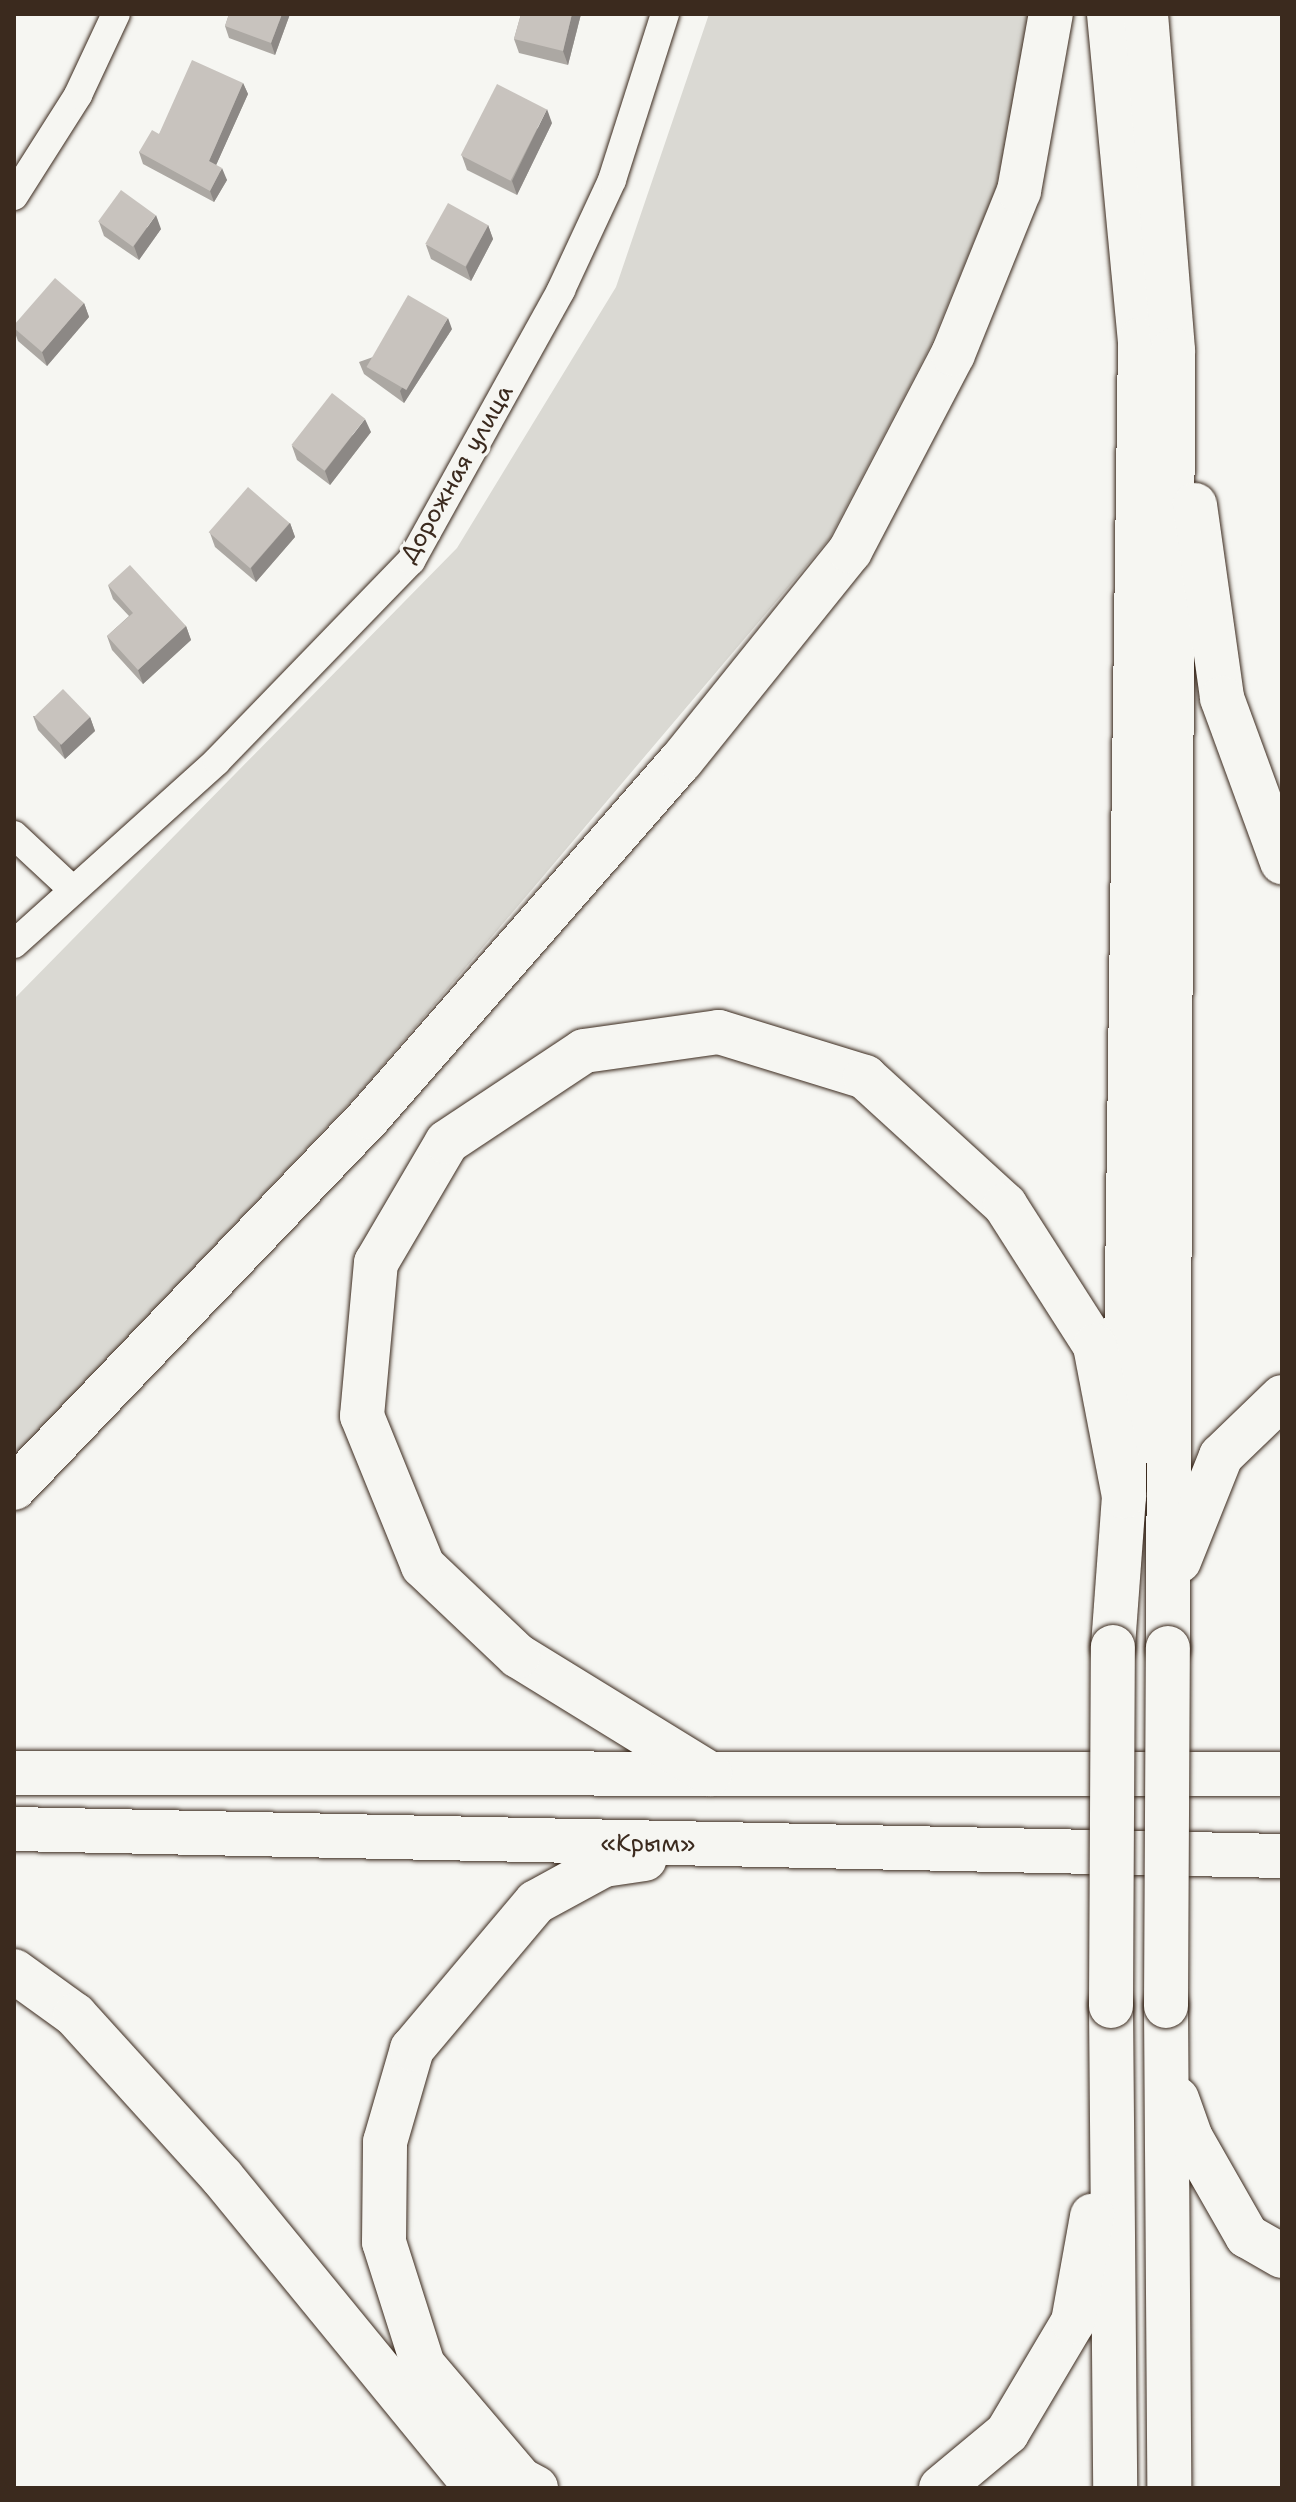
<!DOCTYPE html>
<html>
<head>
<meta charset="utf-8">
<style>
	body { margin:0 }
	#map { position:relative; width:1296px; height:2502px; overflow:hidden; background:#f6f6f2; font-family:"Shantell Sans",sans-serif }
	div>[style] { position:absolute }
	.green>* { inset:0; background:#dad9d3 }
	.roads { filter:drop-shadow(0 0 2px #3b2a1e) drop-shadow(0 0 2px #3b2a1e) }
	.street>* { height:28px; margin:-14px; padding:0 14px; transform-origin:14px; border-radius:14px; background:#f6f6f2 }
	.primary>* { height:44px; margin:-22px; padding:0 22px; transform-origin:22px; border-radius:22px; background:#f6f6f2 }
	.bridges { filter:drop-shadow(0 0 2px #3b2a1e) drop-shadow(0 0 2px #3b2a1e) }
	.primary-bridge>* { height:44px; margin:-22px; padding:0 22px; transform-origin:22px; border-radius:22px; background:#f6f6f2 }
	.wall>* { inset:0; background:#aca8a3 }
	.shaded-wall>* { inset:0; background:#8c8885 }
	.building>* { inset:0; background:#c8c3be; transform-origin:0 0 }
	span { translate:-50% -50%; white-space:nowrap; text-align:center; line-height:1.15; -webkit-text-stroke:7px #f6f6f2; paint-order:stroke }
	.street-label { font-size:24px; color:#3b2a1e }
	.frame { position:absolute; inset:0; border:16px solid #3b2a1e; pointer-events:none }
</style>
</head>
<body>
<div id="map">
	<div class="green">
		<div style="clip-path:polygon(709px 14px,1032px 14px,996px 188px,931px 345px,830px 538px,361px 1091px,14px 1457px,14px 999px,457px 548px,616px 287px)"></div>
	</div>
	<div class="roads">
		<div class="street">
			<div style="left:14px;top:196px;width:120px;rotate:-57.6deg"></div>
			<div style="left:78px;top:95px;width:89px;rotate:-64.9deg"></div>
			<div style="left:14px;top:835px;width:79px;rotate:43deg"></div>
			<div style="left:14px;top:944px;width:273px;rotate:-42deg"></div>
			<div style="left:217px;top:761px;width:279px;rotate:-45.9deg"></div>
			<div style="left:411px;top:561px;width:310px;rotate:-61deg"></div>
			<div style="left:561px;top:290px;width:121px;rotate:-65.1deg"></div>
			<div style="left:612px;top:180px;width:174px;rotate:-72.3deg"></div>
		</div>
		<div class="primary">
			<div style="left:1109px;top:14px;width:327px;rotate:84.6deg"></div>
			<div style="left:1140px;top:340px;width:1156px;rotate:90.79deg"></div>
			<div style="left:1124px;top:1496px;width:151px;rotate:94.2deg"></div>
			<div style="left:1146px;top:14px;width:337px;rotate:85.4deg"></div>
			<div style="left:1173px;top:350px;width:1298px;rotate:90.22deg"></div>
			<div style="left:1195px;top:505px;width:195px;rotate:82deg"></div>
			<div style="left:1222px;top:698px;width:175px;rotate:69.9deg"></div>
			<div style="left:14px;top:1488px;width:513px;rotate:-46.26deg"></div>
			<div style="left:369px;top:1117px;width:473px;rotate:-48.8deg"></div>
			<div style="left:681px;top:761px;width:270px;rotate:-51.2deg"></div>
			<div style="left:850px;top:551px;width:222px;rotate:-62.4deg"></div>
			<div style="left:953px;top:354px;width:176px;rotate:-68deg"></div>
			<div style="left:1019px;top:191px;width:180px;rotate:-79.8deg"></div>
			<div style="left:1179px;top:1561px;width:113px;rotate:-68.2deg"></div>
			<div style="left:1221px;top:1456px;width:85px;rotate:-44deg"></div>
			<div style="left:14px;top:1773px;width:1268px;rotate:0.05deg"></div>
			<div style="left:710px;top:1774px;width:225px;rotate:-148.4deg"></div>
			<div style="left:518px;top:1656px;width:131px;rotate:-136.5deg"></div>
			<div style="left:423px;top:1566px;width:162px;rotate:-112.1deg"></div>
			<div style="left:362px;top:1416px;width:154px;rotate:-84.8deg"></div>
			<div style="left:376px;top:1263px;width:140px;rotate:-59.6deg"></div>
			<div style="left:447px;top:1142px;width:164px;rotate:-33.6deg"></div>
			<div style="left:584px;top:1051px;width:136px;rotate:-8deg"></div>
			<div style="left:719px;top:1032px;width:153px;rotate:17.1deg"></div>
			<div style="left:865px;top:1077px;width:190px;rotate:42.4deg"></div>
			<div style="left:1005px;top:1205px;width:167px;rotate:57.4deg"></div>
			<div style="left:1095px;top:1346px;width:153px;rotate:79.1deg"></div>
			<div style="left:14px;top:1829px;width:1268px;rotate:1.22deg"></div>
			<div style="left:14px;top:1971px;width:75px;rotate:35.8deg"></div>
			<div style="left:75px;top:2015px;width:219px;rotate:47.8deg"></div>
			<div style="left:222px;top:2177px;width:402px;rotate:50.7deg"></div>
			<div style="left:1111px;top:2006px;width:482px;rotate:89.5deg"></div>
			<div style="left:1166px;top:2006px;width:482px;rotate:89.6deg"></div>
			<div style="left:1177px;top:2099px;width:41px;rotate:70.3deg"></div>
			<div style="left:1191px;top:2138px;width:113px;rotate:60.3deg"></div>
			<div style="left:1247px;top:2236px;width:40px;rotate:29.7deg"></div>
			<div style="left:536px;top:2488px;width:17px;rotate:-152deg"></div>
			<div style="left:521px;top:2480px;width:151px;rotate:-130.4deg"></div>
			<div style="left:423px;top:2365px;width:129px;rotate:-107.6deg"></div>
			<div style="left:384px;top:2242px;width:100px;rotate:-89.4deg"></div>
			<div style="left:385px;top:2142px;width:97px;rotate:-73.8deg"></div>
			<div style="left:412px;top:2049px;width:192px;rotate:-49.9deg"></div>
			<div style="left:536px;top:1902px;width:77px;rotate:-28.6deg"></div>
			<div style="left:604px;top:1865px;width:41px;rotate:-8.3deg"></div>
			<div style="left:941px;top:2488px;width:86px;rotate:-39.8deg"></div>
			<div style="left:1007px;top:2433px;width:129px;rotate:-59.3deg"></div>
			<div style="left:1073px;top:2322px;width:108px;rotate:-79.8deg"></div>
		</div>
	</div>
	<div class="bridges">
		<div class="primary-bridge">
			<div style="left:1111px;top:2006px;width:359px;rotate:-89.7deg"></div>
			<div style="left:1166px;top:2006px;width:358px;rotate:-89.7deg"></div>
		</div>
	</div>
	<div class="wall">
		<div style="clip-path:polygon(229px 14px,290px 14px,275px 55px,229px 38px,225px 26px)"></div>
		<div style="clip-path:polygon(521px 14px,581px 14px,568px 65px,519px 53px,514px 39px)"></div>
		<div style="clip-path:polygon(243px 83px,248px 94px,216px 165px,227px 180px,214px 202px,143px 164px,139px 152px,159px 134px)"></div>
		<div style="clip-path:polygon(552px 123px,517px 195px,467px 170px,462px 156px)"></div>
		<div style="clip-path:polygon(99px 222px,161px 229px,139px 260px,104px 236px)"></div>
		<div style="clip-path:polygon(488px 225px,493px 239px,471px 281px,431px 259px,426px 245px)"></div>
		<div style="clip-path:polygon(84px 303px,89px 317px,47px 366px,18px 341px,14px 330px,14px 325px)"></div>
		<div style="clip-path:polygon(452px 329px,404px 403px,364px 374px,359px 362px)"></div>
		<div style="clip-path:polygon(371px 432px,330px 485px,297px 460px,292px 446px)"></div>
		<div style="clip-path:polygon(290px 523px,295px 537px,256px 582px,215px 547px,210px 533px)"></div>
		<div style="clip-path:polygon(108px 585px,186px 626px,191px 640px,143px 684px,112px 650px,107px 636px,129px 616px,113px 599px)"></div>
		<div style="clip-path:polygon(33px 716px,90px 717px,95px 731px,65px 759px,38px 730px)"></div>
	</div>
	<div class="shaded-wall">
		<div style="clip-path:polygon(282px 14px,290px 14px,275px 55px,271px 43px)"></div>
		<div style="clip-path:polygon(572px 14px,581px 14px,568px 65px,563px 51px)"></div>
		<div style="clip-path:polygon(243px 83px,248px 94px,213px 172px,209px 161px)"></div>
		<div style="clip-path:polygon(547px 109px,552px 123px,517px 195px,512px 181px)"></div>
		<div style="clip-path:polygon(222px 168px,227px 180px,214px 202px,210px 191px)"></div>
		<div style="clip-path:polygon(156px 215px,161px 229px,139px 260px,134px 246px)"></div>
		<div style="clip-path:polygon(488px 225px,493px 239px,471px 281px,466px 267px)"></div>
		<div style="clip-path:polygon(84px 303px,89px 317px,47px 366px,42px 352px)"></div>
		<div style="clip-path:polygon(448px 318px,452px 329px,404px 403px,400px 391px)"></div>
		<div style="clip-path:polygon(365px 419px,371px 432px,330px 485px,325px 471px)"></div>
		<div style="clip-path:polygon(290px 523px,295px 537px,256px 582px,251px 568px)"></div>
		<div style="clip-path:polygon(186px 626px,191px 640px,143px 684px,138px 670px)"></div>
		<div style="clip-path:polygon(90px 717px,95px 731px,65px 759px,60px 745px)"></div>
	</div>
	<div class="building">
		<div style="clip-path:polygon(229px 14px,282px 14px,271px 43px,225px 26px)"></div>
		<div style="clip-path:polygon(521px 14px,572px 14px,563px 51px,514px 39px)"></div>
		<div style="clip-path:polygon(192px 60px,243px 83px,209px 161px,222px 168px,210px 191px,139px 152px,152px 130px,159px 134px)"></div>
		<div style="left:497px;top:84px;width:56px;height:80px;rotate:27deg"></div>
		<div style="left:121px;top:190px;width:43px;height:39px;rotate:36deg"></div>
		<div style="left:448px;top:203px;width:46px;height:47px;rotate:29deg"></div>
		<div style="clip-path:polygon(55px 278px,84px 303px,42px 352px,14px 328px,14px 325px)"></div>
		<div style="left:408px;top:295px;width:46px;height:83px;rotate:30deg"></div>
		<div style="left:332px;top:393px;width:42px;height:66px;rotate:38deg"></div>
		<div style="left:248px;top:487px;width:55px;height:60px;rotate:41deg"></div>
		<div style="clip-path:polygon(130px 565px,186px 626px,138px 670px,107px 636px,133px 613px,108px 585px)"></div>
		<div style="left:63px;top:689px;width:39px;height:40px;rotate:46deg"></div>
	</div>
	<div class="street-label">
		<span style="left:457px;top:474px;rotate:-60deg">Дорожная улица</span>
		<span style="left:648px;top:1844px;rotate:1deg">«Крым»</span>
	</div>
	<div class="frame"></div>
</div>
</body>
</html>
